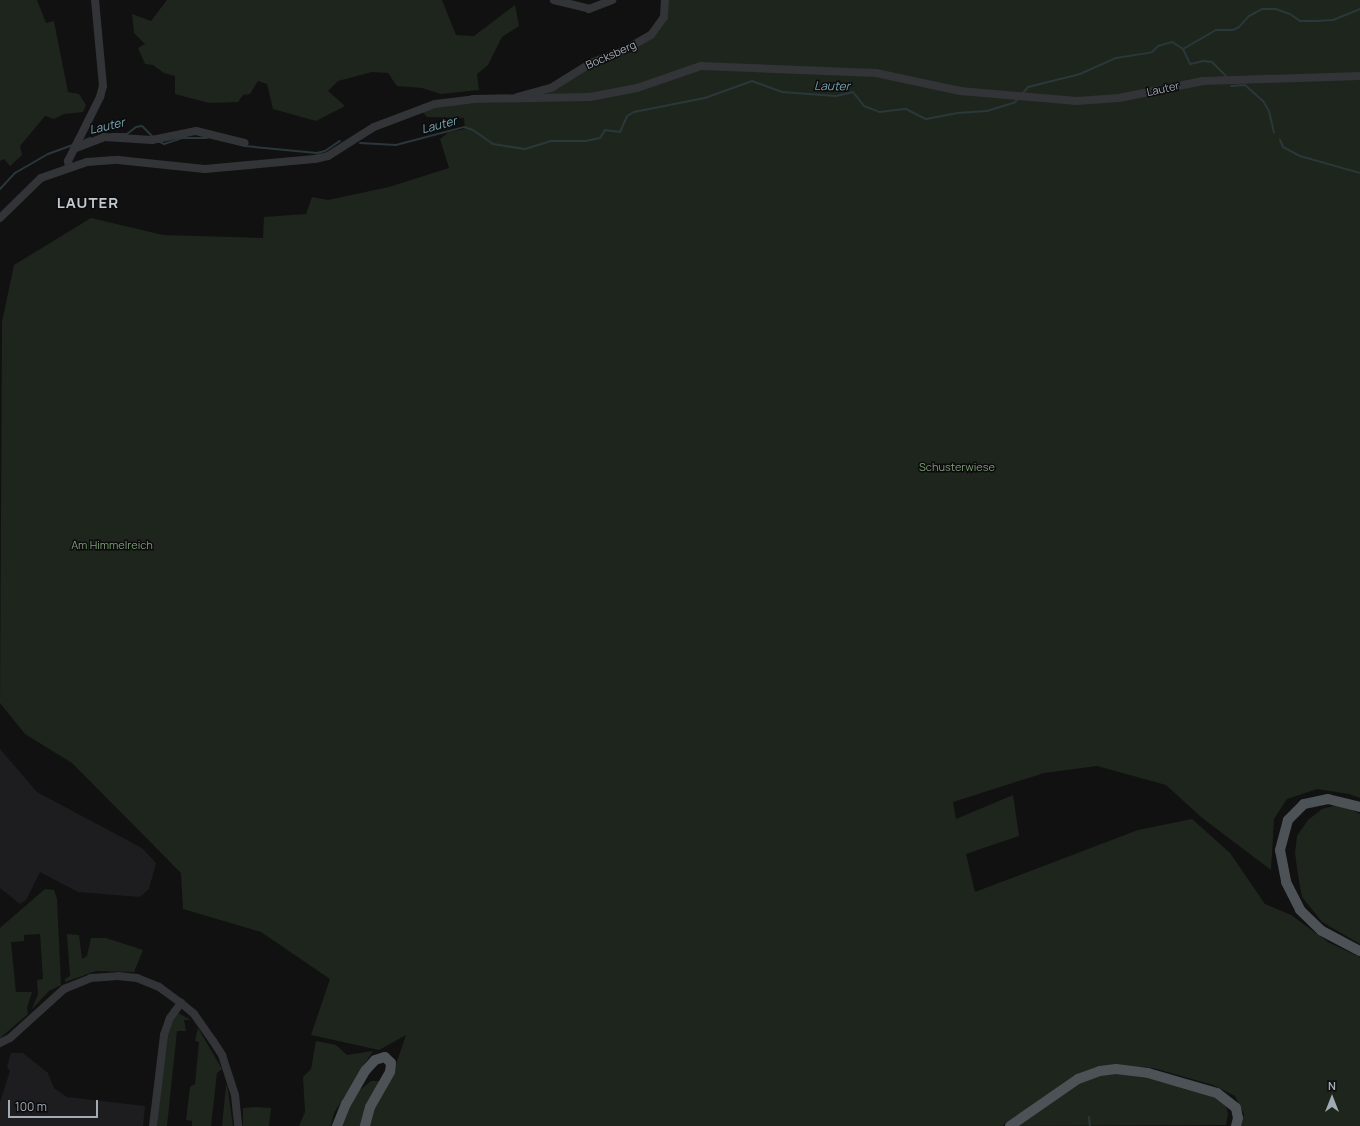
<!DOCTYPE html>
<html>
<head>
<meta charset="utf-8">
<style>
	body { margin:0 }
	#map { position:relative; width:1360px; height:1126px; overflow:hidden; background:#111112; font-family:Manrope,sans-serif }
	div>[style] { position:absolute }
	.built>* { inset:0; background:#1d1d1f }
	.green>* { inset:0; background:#1e251d }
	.stream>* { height:2px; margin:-1px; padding:0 1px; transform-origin:1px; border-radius:1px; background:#2a383b }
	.minor>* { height:8px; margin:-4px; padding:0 4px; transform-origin:4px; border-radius:4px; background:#323437 }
	.major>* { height:10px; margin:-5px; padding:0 5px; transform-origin:5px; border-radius:5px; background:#4d5256 }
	span { translate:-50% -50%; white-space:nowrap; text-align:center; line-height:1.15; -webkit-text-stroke:3px #0c0c0d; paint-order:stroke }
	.street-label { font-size:11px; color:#a1abb4 }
	.park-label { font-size:11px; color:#7f9f77 }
	.water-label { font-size:12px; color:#76a4b0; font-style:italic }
	.district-label { font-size:15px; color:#c2c9cf; font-weight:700; letter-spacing:1px }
	.north { position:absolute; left:1312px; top:1078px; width:40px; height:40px; -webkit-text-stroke:3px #0c0c0d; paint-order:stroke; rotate:0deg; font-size:11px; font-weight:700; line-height:16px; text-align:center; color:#a1abb4 }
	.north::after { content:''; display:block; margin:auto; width:14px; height:18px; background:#a1abb4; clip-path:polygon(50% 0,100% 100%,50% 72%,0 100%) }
	.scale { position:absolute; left:8px; top:1100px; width:90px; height:18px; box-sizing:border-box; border:2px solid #a1abb4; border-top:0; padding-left:5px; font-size:12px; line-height:14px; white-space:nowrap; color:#a1abb4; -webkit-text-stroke:3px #0c0c0d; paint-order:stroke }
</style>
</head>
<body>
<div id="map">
	<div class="built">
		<div style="clip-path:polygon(0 749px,37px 792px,142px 848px,156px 863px,149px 889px,140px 897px,78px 892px,40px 872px,26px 900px,20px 904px,0 888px)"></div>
		<div style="clip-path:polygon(11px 1053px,23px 1053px,48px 1073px,54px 1088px,67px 1097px,145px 1106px,143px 1126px,0 1126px,0 1102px,10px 1071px,7px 1067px)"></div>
	</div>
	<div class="green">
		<div style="clip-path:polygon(0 0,37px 0,46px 23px,54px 21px,68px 92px,79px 94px,86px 105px,83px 112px,64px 114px,54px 119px,45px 116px,20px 146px,22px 155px,10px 166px,4px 159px,0 161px)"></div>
		<div style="clip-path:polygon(167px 0,442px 0,456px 35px,474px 36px,515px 5px,519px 26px,502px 37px,488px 65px,477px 74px,479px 90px,441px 94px,422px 88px,397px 86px,388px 73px,372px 72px,338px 81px,328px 91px,345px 106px,316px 121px,273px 109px,267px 84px,258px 81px,250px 94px,243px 95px,238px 102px,209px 103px,175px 94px,175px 76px,164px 73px,153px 65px,145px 64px,138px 48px,145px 44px,134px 33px,132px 14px,151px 21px)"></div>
		<div style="clip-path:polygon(665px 0,1360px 0,1360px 798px,1349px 794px,1317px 789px,1287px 799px,1274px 819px,1271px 870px,1201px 817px,1166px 785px,1097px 766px,1044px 773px,953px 802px,956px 819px,1013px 795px,1019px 836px,966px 854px,975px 892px,1138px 830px,1192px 819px,1230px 853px,1265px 904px,1291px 915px,1328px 942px,1360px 957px,1360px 1126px,1241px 1126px,1244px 1114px,1235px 1096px,1213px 1085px,1153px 1068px,1115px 1066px,1074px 1077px,1002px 1126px,369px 1126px,374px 1107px,392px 1076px,406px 1035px,379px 1050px,311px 1035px,330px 979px,261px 932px,183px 909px,181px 873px,72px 763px,25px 734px,0 703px,2px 322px,14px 265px,91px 218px,163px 235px,263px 238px,264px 217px,306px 214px,312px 197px,328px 200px,389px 187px,449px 168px,440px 139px,449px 132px,465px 129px,464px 118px,427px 117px,420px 109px,435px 104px,513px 100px,542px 91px,659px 26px)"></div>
		<div style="clip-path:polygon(1341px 804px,1360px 814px,1360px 944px,1322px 922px,1302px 897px,1298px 875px,1295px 853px,1297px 836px,1308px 820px,1322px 809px)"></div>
		<div style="clip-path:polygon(45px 889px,54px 890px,57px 899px,61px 985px,49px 991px,32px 1009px,38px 994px,37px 980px,43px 979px,40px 934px,24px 935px,24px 941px,11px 942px,16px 992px,32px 992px,27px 1008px,28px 1014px,0 1038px,0 928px)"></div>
		<div style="clip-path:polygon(67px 934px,79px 935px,82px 959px,87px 956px,91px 938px,106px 938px,143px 950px,134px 972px,96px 971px,65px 982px,65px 979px,70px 976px)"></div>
		<div style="clip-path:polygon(178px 1013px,191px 1020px,184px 1020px,186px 1031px,177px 1031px,167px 1126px,157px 1126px,166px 1038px,172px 1022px)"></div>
		<div style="clip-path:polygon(198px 1028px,222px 1069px,217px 1073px,211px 1126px,192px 1126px,192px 1121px,186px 1120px,190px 1087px,195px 1084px,199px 1042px,195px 1041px)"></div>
		<div style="clip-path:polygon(316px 1041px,336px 1045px,347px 1055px,373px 1051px,334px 1113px,331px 1126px,299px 1126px,305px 1112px,303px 1077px,311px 1069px)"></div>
		<div style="clip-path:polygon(1131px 1073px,1188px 1087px,1225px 1102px,1228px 1114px,1226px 1125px,1016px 1126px,1066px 1090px,1096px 1075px)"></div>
		<div style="clip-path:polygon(371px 1081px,380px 1081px,366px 1105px,361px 1126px,341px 1126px,355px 1094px)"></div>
		<div style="clip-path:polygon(227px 1084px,233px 1126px,222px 1126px,226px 1086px)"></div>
		<div style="clip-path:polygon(255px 1107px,271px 1108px,269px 1126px,243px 1126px,243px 1108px)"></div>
	</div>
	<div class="stream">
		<div style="left:1183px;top:49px;width:17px;rotate:65deg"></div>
		<div style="left:1190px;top:64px;width:14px;rotate:-12deg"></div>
		<div style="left:1204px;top:61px;width:8px;rotate:7deg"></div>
		<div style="left:1212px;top:62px;width:20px;rotate:45deg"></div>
		<div style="left:1231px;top:86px;width:14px;rotate:-4deg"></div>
		<div style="left:1245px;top:85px;width:24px;rotate:42deg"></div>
		<div style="left:1263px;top:101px;width:12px;rotate:59deg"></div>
		<div style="left:1269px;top:111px;width:22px;rotate:77deg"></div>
		<div style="left:1022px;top:94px;width:9px;rotate:-49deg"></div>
		<div style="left:1028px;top:87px;width:54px;rotate:-14deg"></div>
		<div style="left:1080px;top:74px;width:39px;rotate:-24deg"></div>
		<div style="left:1116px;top:58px;width:36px;rotate:-9deg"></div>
		<div style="left:1152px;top:52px;width:8px;rotate:-45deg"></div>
		<div style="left:1158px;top:46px;width:15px;rotate:-16deg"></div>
		<div style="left:1172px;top:42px;width:13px;rotate:32deg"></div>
		<div style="left:1183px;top:49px;width:38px;rotate:-30deg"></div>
		<div style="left:1216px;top:30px;width:17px"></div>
		<div style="left:1233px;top:30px;width:7px;rotate:-27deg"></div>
		<div style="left:1239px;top:27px;width:15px;rotate:-48deg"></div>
		<div style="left:1249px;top:16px;width:15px;rotate:-28deg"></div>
		<div style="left:1262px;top:9px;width:14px"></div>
		<div style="left:1276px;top:9px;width:15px;rotate:20deg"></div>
		<div style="left:1290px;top:14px;width:12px;rotate:35deg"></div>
		<div style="left:1300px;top:21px;width:16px"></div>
		<div style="left:1316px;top:21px;width:17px;rotate:-3deg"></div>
		<div style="left:1333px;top:20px;width:29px;rotate:-22deg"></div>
		<div style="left:112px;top:134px;width:15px"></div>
		<div style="left:127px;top:134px;width:11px;rotate:-38deg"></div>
		<div style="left:136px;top:127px;width:6px;rotate:-9deg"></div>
		<div style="left:142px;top:126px;width:16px;rotate:45deg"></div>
		<div style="left:1280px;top:140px;width:8px;rotate:67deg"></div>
		<div style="left:1283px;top:147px;width:19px;rotate:28deg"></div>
		<div style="left:1300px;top:156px;width:62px;rotate:15.8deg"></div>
		<div style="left:158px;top:141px;width:7px;rotate:27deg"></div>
		<div style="left:164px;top:144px;width:19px;rotate:-18deg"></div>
		<div style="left:182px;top:138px;width:25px"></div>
		<div style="left:81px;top:142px;width:10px;rotate:-24deg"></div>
		<div style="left:360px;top:143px;width:36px;rotate:3deg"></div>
		<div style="left:396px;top:145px;width:70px;rotate:-14.8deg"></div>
		<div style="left:464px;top:127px;width:9px;rotate:18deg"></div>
		<div style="left:473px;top:130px;width:24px;rotate:35deg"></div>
		<div style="left:493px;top:144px;width:32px;rotate:9deg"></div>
		<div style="left:525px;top:149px;width:28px;rotate:-17deg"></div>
		<div style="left:552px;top:141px;width:34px"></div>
		<div style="left:586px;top:141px;width:14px;rotate:-12deg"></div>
		<div style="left:600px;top:138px;width:9px;rotate:-58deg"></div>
		<div style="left:605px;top:130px;width:15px;rotate:8deg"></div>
		<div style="left:620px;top:132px;width:17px;rotate:-66deg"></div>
		<div style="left:627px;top:116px;width:8px;rotate:-30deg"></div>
		<div style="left:634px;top:112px;width:72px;rotate:-11.2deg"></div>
		<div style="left:705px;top:98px;width:50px;rotate:-19.9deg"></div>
		<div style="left:752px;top:81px;width:32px;rotate:20deg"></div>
		<div style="left:782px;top:92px;width:54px;rotate:4.2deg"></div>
		<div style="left:836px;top:96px;width:17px;rotate:-13deg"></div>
		<div style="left:853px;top:92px;width:18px;rotate:52deg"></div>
		<div style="left:864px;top:106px;width:17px;rotate:21deg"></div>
		<div style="left:880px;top:112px;width:26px;rotate:-7deg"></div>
		<div style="left:906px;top:109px;width:22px;rotate:27deg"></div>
		<div style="left:926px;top:119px;width:32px;rotate:-11deg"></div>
		<div style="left:957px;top:113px;width:30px;rotate:-4deg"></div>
		<div style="left:987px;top:111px;width:28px;rotate:-17deg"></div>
		<div style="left:1014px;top:103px;width:6px;rotate:-45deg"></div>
		<div style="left:245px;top:146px;width:72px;rotate:5.6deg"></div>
		<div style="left:317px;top:153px;width:8px;rotate:-14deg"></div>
		<div style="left:325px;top:151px;width:18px;rotate:-34deg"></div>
		<div style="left:0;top:189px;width:22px;rotate:-47deg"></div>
		<div style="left:15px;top:173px;width:38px;rotate:-30deg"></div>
		<div style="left:48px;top:154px;width:27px;rotate:-20deg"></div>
		<div style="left:1089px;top:1117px;width:9px;rotate:84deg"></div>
	</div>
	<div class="minor">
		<div style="left:554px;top:0;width:36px;rotate:14deg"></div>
		<div style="left:589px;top:9px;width:25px;rotate:-21deg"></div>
		<div style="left:517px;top:97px;width:35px;rotate:-15deg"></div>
		<div style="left:551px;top:88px;width:47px;rotate:-32deg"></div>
		<div style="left:591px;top:63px;width:34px;rotate:-21deg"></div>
		<div style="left:623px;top:51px;width:32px;rotate:-30deg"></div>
		<div style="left:651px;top:35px;width:22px;rotate:-54deg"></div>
		<div style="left:664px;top:17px;width:17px;rotate:-87deg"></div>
		<div style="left:76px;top:148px;width:30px;rotate:-21deg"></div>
		<div style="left:104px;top:137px;width:48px;rotate:3.6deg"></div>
		<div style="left:152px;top:140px;width:45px;rotate:-11.6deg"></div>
		<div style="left:196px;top:131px;width:50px;rotate:13.8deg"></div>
		<div style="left:69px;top:167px;width:6px;rotate:-99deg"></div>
		<div style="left:68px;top:161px;width:72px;rotate:-63.4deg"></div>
		<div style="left:100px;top:97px;width:11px;rotate:-75deg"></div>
		<div style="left:103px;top:86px;width:86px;rotate:-95.3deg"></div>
		<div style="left:0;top:218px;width:57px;rotate:-44.3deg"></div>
		<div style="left:41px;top:178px;width:49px;rotate:-19.2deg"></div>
		<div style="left:87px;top:162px;width:31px;rotate:-4deg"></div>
		<div style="left:118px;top:160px;width:87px;rotate:5.9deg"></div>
		<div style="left:205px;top:169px;width:110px;rotate:-5.2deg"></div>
		<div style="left:315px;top:159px;width:13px;rotate:-13deg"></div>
		<div style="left:328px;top:156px;width:54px;rotate:-32.2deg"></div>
		<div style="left:374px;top:127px;width:65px;rotate:-20.7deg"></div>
		<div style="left:435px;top:104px;width:38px;rotate:-7deg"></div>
		<div style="left:473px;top:99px;width:117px;rotate:-1deg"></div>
		<div style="left:590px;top:97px;width:48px;rotate:-10.8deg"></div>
		<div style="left:637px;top:88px;width:68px;rotate:-19deg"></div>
		<div style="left:701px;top:66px;width:175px;rotate:2.3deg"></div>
		<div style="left:876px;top:73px;width:86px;rotate:12.1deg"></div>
		<div style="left:960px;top:91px;width:117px;rotate:4.9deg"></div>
		<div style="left:1077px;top:101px;width:42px;rotate:-4.1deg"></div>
		<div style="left:1119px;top:98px;width:86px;rotate:-11.4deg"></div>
		<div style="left:1203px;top:81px;width:157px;rotate:-1.8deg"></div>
		<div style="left:0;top:1043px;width:11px;rotate:-27deg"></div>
		<div style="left:10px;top:1038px;width:73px;rotate:-42.2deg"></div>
		<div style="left:64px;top:989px;width:29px;rotate:-22deg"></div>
		<div style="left:91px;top:978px;width:27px;rotate:-4deg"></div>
		<div style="left:118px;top:976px;width:19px;rotate:6deg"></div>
		<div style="left:137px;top:978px;width:24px;rotate:22deg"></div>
		<div style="left:159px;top:987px;width:27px;rotate:36deg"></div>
		<div style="left:181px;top:1003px;width:17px;rotate:40deg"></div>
		<div style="left:194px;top:1014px;width:33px;rotate:55deg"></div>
		<div style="left:213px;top:1041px;width:17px;rotate:57deg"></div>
		<div style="left:222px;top:1055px;width:42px;rotate:72deg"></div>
		<div style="left:235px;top:1095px;width:31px;rotate:84deg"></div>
		<div style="left:153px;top:1126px;width:92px;rotate:-83.1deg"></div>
		<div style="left:164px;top:1035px;width:18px;rotate:-71deg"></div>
		<div style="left:170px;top:1018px;width:19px;rotate:-54deg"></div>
	</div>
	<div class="major">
		<div style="left:1360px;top:807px;width:33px;rotate:-166deg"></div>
		<div style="left:1328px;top:799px;width:25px;rotate:168deg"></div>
		<div style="left:1304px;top:804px;width:23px;rotate:135deg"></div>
		<div style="left:1288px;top:820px;width:31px;rotate:105deg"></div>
		<div style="left:1280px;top:850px;width:33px;rotate:79deg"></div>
		<div style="left:1286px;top:882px;width:31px;rotate:63deg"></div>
		<div style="left:1300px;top:910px;width:30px;rotate:44deg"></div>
		<div style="left:1322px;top:931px;width:43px;rotate:27.8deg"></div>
		<div style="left:337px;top:1126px;width:24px;rotate:-68deg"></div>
		<div style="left:346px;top:1104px;width:39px;rotate:-60deg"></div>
		<div style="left:366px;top:1070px;width:13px;rotate:-48deg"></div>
		<div style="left:375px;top:1060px;width:10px;rotate:-17deg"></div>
		<div style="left:385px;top:1057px;width:8px;rotate:45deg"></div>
		<div style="left:391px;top:1063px;width:9px;rotate:96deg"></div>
		<div style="left:390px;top:1072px;width:40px;rotate:119.7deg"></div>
		<div style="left:370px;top:1107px;width:20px;rotate:105deg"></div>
		<div style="left:1010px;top:1126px;width:83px;rotate:-34.7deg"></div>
		<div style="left:1078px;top:1079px;width:23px;rotate:-20deg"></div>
		<div style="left:1100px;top:1071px;width:16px;rotate:-7deg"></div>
		<div style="left:1116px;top:1069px;width:32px;rotate:7deg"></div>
		<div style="left:1148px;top:1073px;width:72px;rotate:16.2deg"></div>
		<div style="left:1217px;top:1093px;width:24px;rotate:38deg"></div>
		<div style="left:1236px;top:1108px;width:10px;rotate:79deg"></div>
		<div style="left:1238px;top:1118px;width:8px;rotate:104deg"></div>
	</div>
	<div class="street-label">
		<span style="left:611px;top:55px;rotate:-24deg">Bocksberg</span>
		<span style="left:1163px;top:89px;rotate:-13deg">Lauter</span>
	</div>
	<div class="park-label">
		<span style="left:957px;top:467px">Schusterwiese</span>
		<span style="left:112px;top:545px">Am Himmelreich</span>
	</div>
	<div class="water-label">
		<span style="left:832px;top:86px;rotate:1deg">Lauter</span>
		<span style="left:439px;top:125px;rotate:-15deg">Lauter</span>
		<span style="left:107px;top:126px;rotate:-13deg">Lauter</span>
	</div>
	<div class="district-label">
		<span style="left:88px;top:203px">LAUTER</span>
	</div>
	<div class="north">N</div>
	<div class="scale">100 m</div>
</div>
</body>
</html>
